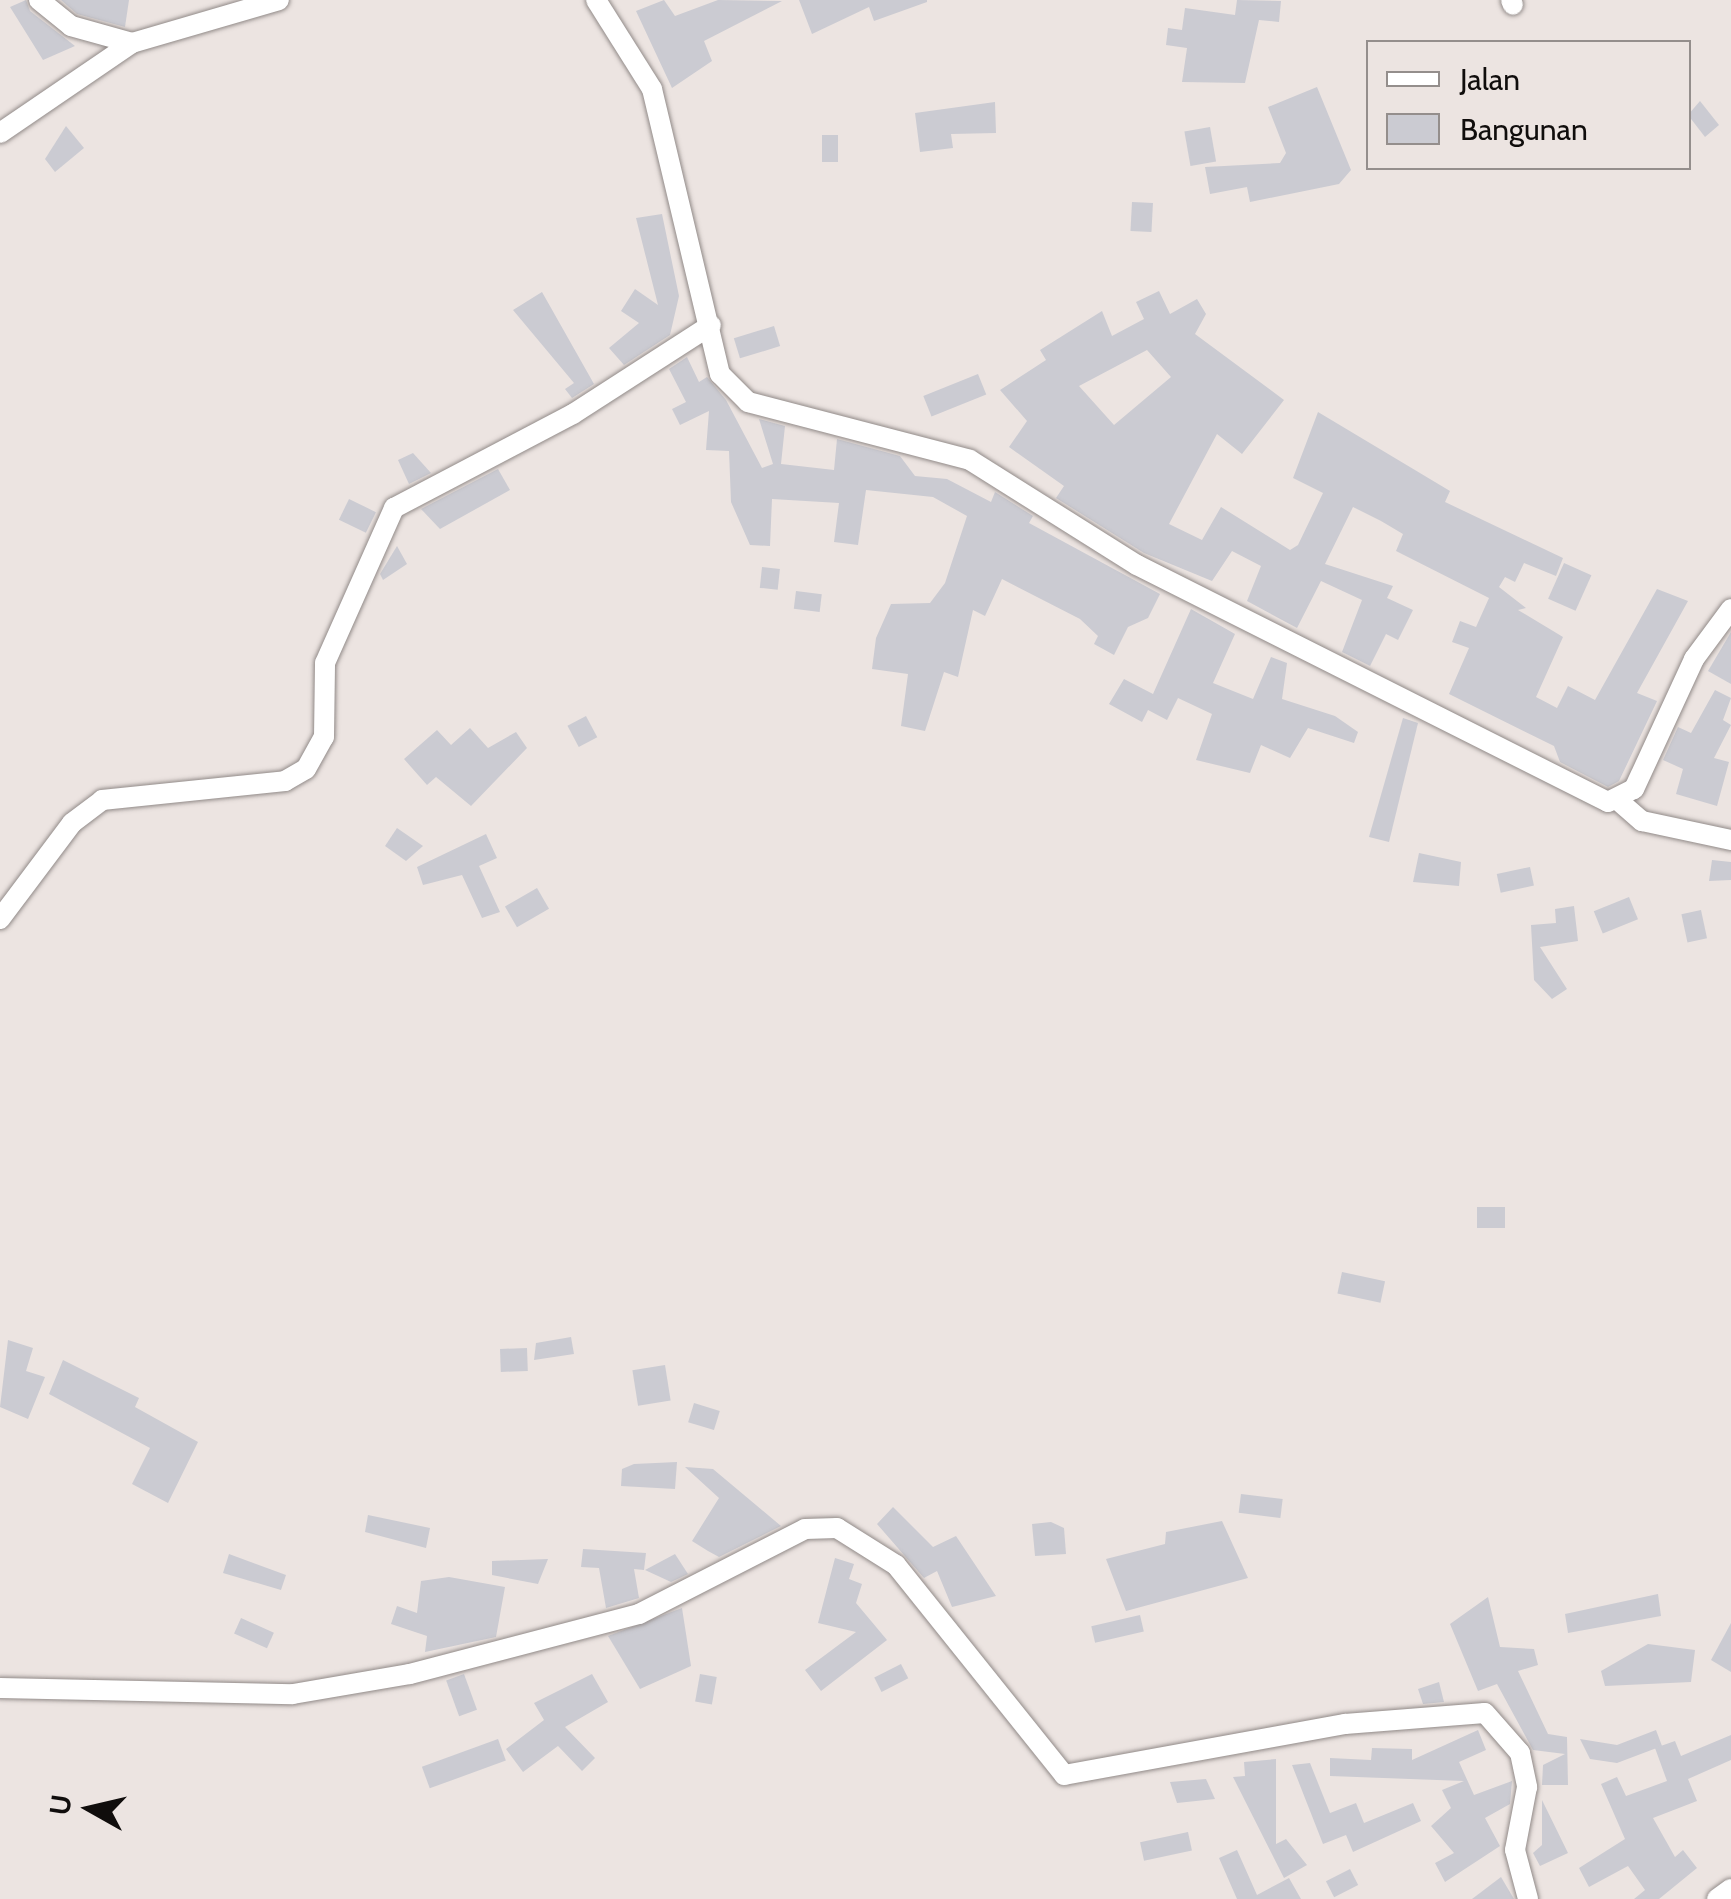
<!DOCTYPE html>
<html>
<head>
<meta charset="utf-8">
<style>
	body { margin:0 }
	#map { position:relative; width:1731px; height:1899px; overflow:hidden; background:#ece4e1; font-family:Cabin,sans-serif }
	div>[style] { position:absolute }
	.building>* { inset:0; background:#cbcbd2; transform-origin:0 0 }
	.roads { filter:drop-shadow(0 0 2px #918a88) drop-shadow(0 0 2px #918a88) }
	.minor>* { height:20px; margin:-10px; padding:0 10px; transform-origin:10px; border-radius:10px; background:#fff }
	span { translate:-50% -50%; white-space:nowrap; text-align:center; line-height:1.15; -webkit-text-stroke:10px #ece4e1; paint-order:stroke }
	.legend { position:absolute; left:1366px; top:40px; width:325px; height:130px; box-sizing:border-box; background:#ece4e1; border:2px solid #948e8c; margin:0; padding:12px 18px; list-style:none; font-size:30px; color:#100d0c }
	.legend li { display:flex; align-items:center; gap:20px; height:50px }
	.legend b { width:50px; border:2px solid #948e8c }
	.north { position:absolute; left:40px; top:1759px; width:100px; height:100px; -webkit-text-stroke:8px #ece4e1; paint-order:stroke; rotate:278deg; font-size:28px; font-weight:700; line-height:40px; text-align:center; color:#100d0c }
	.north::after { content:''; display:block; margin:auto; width:35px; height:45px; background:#100d0c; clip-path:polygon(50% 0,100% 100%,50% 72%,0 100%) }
</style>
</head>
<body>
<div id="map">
	<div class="building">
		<div style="clip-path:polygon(26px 0,30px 11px,75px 46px,43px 60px,10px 7px)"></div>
		<div style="clip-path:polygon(61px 0,129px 0,125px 27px,77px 14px)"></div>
		<div style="clip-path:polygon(664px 0,675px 16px,718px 0,782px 1px,704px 41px,712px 61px,672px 88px,636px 11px)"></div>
		<div style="clip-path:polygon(799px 0,927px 0,927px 2px,874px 21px,869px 7px,812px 34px)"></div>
		<div style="clip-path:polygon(1237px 0,1281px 1px,1279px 22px,1259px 20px,1245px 83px,1182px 82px,1187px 48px,1166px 45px,1168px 28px,1182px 30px,1185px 8px,1235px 15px)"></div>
		<div style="clip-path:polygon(1317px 87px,1351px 170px,1339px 184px,1250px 202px,1247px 187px,1210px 194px,1205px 167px,1280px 163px,1286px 153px,1268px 107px)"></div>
		<div style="clip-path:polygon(1700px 101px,1719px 125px,1705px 137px,1688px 115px)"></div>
		<div style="clip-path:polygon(995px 102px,996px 133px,951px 134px,953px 148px,920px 152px,915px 113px)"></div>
		<div style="clip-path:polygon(66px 126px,84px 148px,55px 172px,45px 159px)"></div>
		<div style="left:1210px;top:127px;width:35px;height:26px;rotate:80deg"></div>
		<div style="left:822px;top:135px;width:16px;height:27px"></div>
		<div style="left:1132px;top:202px;width:21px;height:29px;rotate:3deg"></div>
		<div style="clip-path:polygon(662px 214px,679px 296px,670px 335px,624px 365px,609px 348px,639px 323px,621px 311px,635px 289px,658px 305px,636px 218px)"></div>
		<div style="clip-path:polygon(evenodd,1159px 291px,1170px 314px,1197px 299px,1206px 314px,1195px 334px,1284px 400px,1242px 454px,1217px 434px,1169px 524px,1202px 540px,1221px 507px,1290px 550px,1298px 545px,1323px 493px,1293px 478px,1318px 412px,1450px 491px,1445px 502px,1563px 558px,1556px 576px,1524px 563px,1515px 582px,1505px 577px,1499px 587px,1526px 608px,1518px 610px,1563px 637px,1536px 697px,1557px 708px,1568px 686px,1595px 700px,1657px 589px,1688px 601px,1637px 693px,1657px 701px,1619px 781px,1608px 787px,1560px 762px,1554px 746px,1449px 694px,1469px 648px,1452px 642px,1460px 621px,1476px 627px,1489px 598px,1396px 551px,1403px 534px,1381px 521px,1353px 507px,1325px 564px,1393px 586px,1387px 598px,1413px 610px,1398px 640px,1386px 634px,1370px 666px,1342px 652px,1362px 600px,1321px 581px,1297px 628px,1247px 601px,1261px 566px,1232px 551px,1212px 581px,1144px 553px,1056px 498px,1064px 486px,1009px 447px,1027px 421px,1000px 390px,1046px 360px,1040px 350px,1102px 311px,1112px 336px,1144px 319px,1136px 302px,1159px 291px,1147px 350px,1171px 377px,1114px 425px,1079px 386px,1147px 350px)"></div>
		<div style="clip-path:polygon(542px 292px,594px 384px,572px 398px,565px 389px,574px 383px,513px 310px)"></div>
		<div style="left:774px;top:326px;width:21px;height:42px;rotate:73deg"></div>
		<div style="clip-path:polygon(687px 357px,699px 382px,707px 377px,726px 400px,762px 468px,773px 464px,759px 419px,785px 426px,781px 464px,834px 470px,837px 439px,900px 456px,915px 476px,947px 479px,991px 502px,995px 492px,1033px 516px,1029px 523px,1160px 594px,1148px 618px,1128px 627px,1114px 655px,1094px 644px,1098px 636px,1080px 619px,1002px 579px,985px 616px,973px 610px,958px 677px,944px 672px,925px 731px,901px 726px,908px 674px,872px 669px,876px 638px,891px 604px,930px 603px,945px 583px,967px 516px,933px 497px,866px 490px,858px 545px,834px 542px,839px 503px,772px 499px,770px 546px,750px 545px,731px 502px,729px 451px,706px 450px,709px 411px,680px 425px,672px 409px,686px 402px,669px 369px)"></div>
		<div style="left:978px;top:374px;width:22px;height:59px;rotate:68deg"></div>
		<div style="clip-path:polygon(413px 453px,431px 473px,409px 484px,398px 460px)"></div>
		<div style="clip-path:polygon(498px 469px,510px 490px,440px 529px,421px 509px)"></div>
		<div style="left:349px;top:499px;width:30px;height:23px;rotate:26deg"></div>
		<div style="clip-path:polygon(397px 546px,407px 564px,383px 580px,380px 574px)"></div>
		<div style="left:1564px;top:563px;width:30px;height:39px;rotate:24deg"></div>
		<div style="left:762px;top:567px;width:18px;height:21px;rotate:6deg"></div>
		<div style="left:796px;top:591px;width:26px;height:18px;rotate:7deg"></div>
		<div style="clip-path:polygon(1191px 609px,1235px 634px,1213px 683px,1253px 699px,1271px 657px,1287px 663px,1282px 699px,1335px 716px,1358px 732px,1354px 743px,1308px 728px,1290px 758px,1261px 745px,1250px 773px,1196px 760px,1212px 714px,1178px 698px,1167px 720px,1148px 710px,1142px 722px,1109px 704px,1124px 679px,1153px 694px)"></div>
		<div style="clip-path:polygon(1731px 632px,1731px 684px,1708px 671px)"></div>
		<div style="clip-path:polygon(1715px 690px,1731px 698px,1723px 720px,1731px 725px,1714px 758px,1729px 762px,1717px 806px,1676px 794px,1683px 769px,1663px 760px,1678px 727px,1691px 733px)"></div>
		<div style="left:586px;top:716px;width:24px;height:21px;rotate:62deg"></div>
		<div style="clip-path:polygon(1403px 718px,1418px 723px,1389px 842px,1369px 837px)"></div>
		<div style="clip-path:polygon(470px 728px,488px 748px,516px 732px,527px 748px,471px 806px,436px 777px,427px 785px,404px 759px,437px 730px,451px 745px)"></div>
		<div style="clip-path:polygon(397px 828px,423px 846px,406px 861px,385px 846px)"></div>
		<div style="clip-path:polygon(486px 834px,497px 858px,479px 866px,500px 912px,482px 918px,462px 875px,423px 885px,417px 867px)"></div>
		<div style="clip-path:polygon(1419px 853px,1461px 862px,1459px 886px,1413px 882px)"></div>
		<div style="clip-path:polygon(1712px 860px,1731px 862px,1731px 880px,1709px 881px)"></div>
		<div style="left:1530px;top:867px;width:19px;height:34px;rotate:78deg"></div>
		<div style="left:537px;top:888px;width:24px;height:37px;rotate:60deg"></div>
		<div style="left:1629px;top:897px;width:24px;height:38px;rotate:68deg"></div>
		<div style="clip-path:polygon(1574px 906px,1578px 941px,1540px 947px,1567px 989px,1552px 999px,1534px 980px,1531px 925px,1556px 923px,1555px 909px)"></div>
		<div style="left:1701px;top:910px;width:29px;height:20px;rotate:78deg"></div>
		<div style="left:1505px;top:1207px;width:21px;height:28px;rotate:90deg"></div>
		<div style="left:1342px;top:1272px;width:44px;height:22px;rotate:12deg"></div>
		<div style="clip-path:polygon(571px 1337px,574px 1354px,534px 1360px,536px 1343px)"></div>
		<div style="clip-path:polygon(8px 1340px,33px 1348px,26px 1371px,45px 1377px,28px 1419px,0 1407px)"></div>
		<div style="left:527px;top:1348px;width:23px;height:27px;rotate:88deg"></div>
		<div style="clip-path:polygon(63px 1360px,139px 1398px,135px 1407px,198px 1442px,168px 1503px,132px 1484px,150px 1448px,49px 1394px)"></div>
		<div style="left:665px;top:1365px;width:36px;height:33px;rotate:81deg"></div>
		<div style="left:694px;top:1403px;width:27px;height:20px;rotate:17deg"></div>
		<div style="clip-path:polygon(677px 1462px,675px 1489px,621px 1486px,622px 1469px,634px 1464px)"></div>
		<div style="clip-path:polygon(685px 1467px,713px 1469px,781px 1526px,719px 1557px,708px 1551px,692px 1541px,719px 1498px)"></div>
		<div style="left:1241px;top:1494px;width:42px;height:19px;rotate:7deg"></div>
		<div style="clip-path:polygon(893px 1507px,933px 1547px,956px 1536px,996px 1596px,952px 1607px,937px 1571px,924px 1578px,877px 1524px)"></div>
		<div style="clip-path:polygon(368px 1515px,430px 1528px,426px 1548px,365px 1532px)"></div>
		<div style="clip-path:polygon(1222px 1521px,1248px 1578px,1126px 1611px,1106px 1559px,1165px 1544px,1166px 1532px)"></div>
		<div style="clip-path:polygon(1051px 1522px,1064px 1528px,1066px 1554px,1035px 1556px,1032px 1524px)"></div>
		<div style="clip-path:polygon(583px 1549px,646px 1553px,644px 1570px,634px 1569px,639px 1598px,606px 1608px,599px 1568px,581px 1567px)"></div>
		<div style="clip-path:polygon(229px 1554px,286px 1575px,281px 1590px,223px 1573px)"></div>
		<div style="clip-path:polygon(675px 1554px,688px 1574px,671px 1582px,645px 1570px)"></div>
		<div style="clip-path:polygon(835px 1558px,854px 1564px,849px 1579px,862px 1584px,856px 1603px,887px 1640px,821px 1691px,805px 1670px,856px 1632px,818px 1623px)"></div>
		<div style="clip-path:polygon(548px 1559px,538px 1584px,492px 1575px,492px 1561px)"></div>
		<div style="clip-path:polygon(449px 1577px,505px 1587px,496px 1637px,425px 1652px,427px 1636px,391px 1624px,397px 1606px,417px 1613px,421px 1581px)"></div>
		<div style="clip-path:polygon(1658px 1594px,1661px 1616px,1568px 1633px,1565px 1614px)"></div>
		<div style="clip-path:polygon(1488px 1597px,1500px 1647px,1534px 1649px,1538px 1665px,1518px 1671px,1548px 1734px,1567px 1737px,1568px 1785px,1542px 1785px,1543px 1765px,1565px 1754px,1533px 1750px,1497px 1684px,1478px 1691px,1450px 1624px)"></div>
		<div style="clip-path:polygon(682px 1608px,691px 1666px,640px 1689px,608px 1636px)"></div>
		<div style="left:1140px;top:1615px;width:17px;height:50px;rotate:77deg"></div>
		<div style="left:241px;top:1618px;width:36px;height:17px;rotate:24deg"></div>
		<div style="clip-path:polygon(1731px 1623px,1731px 1672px,1711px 1660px)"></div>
		<div style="clip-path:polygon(1648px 1644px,1695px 1650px,1691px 1682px,1605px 1686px,1601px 1671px)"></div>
		<div style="left:901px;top:1664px;width:16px;height:30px;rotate:63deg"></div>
		<div style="left:464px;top:1674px;width:38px;height:19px;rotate:70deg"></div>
		<div style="clip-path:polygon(592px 1674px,608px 1702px,565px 1727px,595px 1758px,582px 1771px,558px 1746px,523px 1772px,506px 1749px,544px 1720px,534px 1703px)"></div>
		<div style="left:700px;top:1674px;width:17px;height:28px;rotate:10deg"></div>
		<div style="clip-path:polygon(1439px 1682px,1444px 1702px,1423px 1704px,1418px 1689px)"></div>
		<div style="clip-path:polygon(1478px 1730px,1486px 1750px,1459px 1762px,1474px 1795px,1512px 1781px,1510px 1804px,1485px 1818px,1500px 1846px,1445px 1882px,1435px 1863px,1454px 1853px,1431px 1826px,1451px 1808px,1442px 1790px,1464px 1781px,1330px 1776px,1330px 1758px,1371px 1760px,1372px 1748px,1412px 1749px,1412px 1760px)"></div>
		<div style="clip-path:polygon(1656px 1730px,1662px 1746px,1617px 1763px,1590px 1759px,1580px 1739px,1617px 1745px)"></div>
		<div style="clip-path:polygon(1731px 1735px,1731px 1760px,1688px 1779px,1697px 1801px,1653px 1818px,1675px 1857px,1683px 1850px,1697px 1868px,1659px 1899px,1634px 1899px,1645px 1890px,1628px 1866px,1589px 1887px,1579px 1868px,1625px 1839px,1601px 1784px,1617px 1777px,1626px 1796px,1667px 1781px,1655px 1748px,1675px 1741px,1681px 1756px)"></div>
		<div style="left:498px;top:1739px;width:23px;height:81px;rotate:70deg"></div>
		<div style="clip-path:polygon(1276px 1759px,1276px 1844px,1286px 1839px,1307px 1865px,1284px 1878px,1233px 1777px,1245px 1776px,1244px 1762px)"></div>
		<div style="clip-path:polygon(1310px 1763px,1330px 1813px,1356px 1803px,1364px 1823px,1413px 1803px,1421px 1821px,1353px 1852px,1346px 1835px,1323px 1844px,1292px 1765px)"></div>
		<div style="clip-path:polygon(1206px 1779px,1215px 1799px,1177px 1803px,1170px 1782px)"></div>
		<div style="clip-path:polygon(1542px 1800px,1568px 1853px,1540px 1866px,1533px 1853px,1542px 1845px)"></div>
		<div style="left:1188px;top:1832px;width:19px;height:49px;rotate:78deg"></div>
		<div style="clip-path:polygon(1237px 1850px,1257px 1895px,1289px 1878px,1301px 1899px,1237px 1899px,1219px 1858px)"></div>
		<div style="left:1350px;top:1869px;width:18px;height:27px;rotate:63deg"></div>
		<div style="clip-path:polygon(1501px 1877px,1514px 1899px,1472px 1899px)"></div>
	</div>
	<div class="roads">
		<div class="minor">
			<div style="left:39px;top:0;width:41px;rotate:39.1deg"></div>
			<div style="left:71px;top:26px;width:63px;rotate:15.6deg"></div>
			<div style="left:132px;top:43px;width:153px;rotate:-16.3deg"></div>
			<div style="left:596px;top:0;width:105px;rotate:57.8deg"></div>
			<div style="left:652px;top:89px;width:293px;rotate:76.6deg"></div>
			<div style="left:720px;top:374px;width:40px;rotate:45deg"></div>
			<div style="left:748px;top:402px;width:229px;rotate:14.6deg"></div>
			<div style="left:970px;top:460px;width:197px;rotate:32.2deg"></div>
			<div style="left:1137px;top:565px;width:527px;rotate:26.71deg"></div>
			<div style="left:1608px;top:802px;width:29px;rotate:-27deg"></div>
			<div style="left:1634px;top:789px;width:143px;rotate:-65.2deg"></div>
			<div style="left:1694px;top:659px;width:62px;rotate:-53.5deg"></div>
			<div style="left:1511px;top:0;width:5px;rotate:68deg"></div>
			<div style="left:0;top:133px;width:160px;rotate:-34.3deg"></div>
			<div style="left:1621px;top:803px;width:28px;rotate:41deg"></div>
			<div style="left:1642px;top:821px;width:91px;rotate:12.1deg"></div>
			<div style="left:0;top:919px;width:120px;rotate:-53.1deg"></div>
			<div style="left:72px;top:823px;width:38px;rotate:-37deg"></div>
			<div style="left:102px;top:800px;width:184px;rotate:-5.9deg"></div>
			<div style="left:285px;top:781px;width:24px;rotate:-30deg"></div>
			<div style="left:306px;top:769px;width:37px;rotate:-61deg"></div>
			<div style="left:324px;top:737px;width:74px;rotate:-89.2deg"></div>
			<div style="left:325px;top:663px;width:170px;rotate:-66deg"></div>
			<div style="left:394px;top:508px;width:202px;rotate:-27.7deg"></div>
			<div style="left:573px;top:414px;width:164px;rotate:-32.8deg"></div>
			<div style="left:0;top:1688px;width:293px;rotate:1.2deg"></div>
			<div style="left:293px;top:1694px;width:119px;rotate:-9.7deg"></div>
			<div style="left:410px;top:1674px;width:237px;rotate:-14.7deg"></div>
			<div style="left:639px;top:1614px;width:186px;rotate:-27.1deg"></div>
			<div style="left:805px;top:1529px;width:32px;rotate:-2deg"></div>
			<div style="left:837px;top:1528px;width:70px;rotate:32.1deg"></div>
			<div style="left:896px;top:1565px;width:269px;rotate:51.3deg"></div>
			<div style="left:1064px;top:1775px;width:286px;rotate:-10.3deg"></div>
			<div style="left:1345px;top:1724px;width:140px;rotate:-4.5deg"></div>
			<div style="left:1485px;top:1713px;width:53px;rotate:48.8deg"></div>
			<div style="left:1520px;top:1753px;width:35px;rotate:78deg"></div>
			<div style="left:1527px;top:1787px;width:64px;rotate:100.8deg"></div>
			<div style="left:1515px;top:1850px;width:51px;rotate:75.1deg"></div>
			<div style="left:1717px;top:1899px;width:17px;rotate:-36deg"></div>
		</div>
	</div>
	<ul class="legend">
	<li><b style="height:12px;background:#fff"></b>Jalan</li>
	<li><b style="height:28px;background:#cbcbd2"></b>Bangunan</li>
	</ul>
	<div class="north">U</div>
</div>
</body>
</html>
